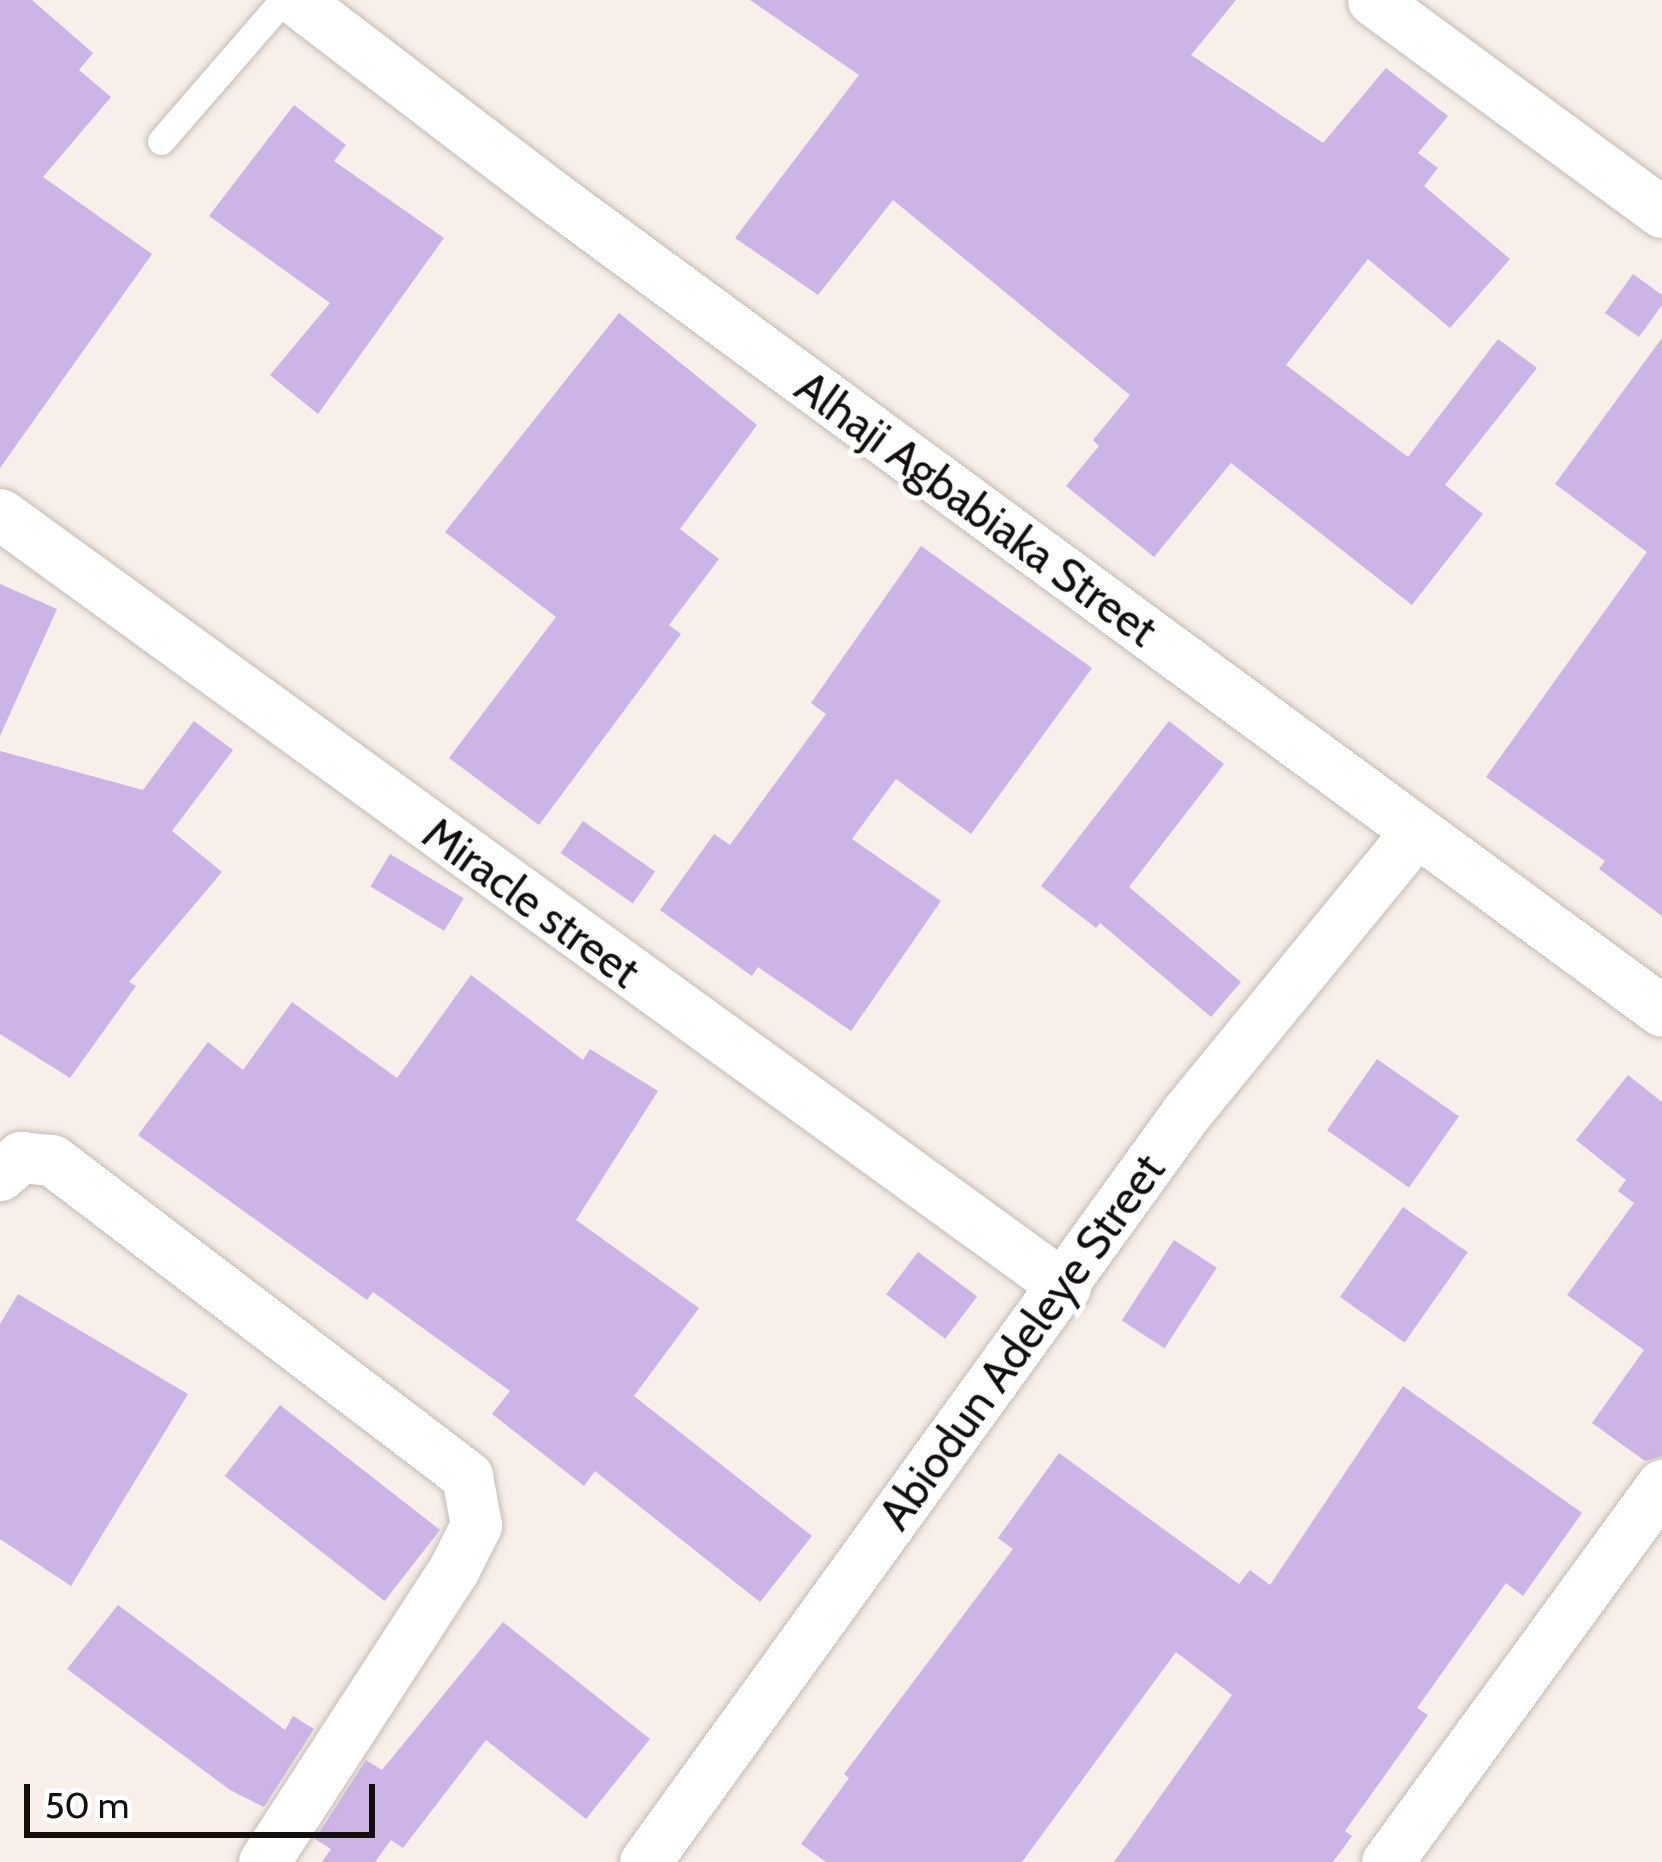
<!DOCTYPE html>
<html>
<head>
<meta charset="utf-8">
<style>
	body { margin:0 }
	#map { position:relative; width:1662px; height:1862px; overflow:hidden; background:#f8efe8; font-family:Cabin,sans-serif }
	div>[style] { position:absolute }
	.building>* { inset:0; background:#ccb4e6; transform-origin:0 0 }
	.roads { filter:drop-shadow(0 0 3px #c5bcb6) drop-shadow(0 0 3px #c5bcb6) }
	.lane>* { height:27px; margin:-13.5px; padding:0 13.5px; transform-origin:13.5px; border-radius:13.5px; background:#fff }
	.street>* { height:51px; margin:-25.5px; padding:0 25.5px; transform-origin:25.5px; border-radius:25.5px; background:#fff }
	span { translate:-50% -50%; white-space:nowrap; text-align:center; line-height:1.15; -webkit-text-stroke:10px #fff; paint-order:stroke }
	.street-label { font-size:45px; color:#120f0d }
	.scale { position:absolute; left:24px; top:1784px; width:351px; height:54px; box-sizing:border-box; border:6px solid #120f0d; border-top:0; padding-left:15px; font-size:36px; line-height:42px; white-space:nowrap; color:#120f0d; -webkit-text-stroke:9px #fff; paint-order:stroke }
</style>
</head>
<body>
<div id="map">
	<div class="building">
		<div style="clip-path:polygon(0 0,32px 0,93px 53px,79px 70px,111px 97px,43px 177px,152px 254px,0 468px)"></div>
		<div style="clip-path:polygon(750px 0,1236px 0,1191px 55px,1323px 143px,1386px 68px,1448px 116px,1418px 153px,1438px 168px,1424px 186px,1510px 259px,1450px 328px,1368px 259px,1286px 365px,1408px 457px,1498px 339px,1537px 368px,1445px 485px,1483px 514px,1412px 605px,1231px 463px,1154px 557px,1066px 486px,1099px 446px,1093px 440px,1130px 395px,893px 200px,818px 295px,735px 238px,859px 75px)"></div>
		<div style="clip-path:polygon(294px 105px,346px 145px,334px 161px,444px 238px,318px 414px,270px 375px,330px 303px,209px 216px)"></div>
		<div style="clip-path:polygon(1633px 274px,1662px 295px,1662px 305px,1639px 337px,1605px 313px)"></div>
		<div style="clip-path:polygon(619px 313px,757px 425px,680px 529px,719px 559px,669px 625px,681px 634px,539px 825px,449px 758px,556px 617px,445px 532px)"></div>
		<div style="clip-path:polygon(1662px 338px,1662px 916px,1599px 869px,1605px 861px,1486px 777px,1647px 552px,1555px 484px)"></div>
		<div style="clip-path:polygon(921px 546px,1092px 668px,971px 834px,896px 779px,852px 839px,941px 901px,851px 1031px,758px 967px,752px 976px,660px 910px,714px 834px,730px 845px,826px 714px,811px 703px)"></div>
		<div style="clip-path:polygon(0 584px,57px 609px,0 736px)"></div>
		<div style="clip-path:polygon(194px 721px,233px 750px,172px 831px,222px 872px,129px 982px,136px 986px,70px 1078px,0 1034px,0 751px,143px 790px)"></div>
		<div style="clip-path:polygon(1169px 721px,1224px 764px,1129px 887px,1241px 982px,1211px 1017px,1100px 923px,1096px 928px,1041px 886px)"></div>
		<div style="left:583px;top:821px;width:88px;height:39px;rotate:35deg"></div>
		<div style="left:390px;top:854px;width:86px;height:38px;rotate:31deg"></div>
		<div style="clip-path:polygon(471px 975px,583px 1060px,590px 1049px,658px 1091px,576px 1220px,699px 1308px,634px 1396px,812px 1536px,760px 1602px,595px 1471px,584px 1486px,492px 1414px,510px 1391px,373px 1292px,367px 1300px,138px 1135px,208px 1042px,243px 1070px,292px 1002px,397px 1078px)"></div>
		<div style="left:1377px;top:1059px;width:100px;height:87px;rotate:35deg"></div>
		<div style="clip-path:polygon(1628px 1075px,1662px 1102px,1662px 1456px,1645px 1461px,1592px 1423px,1644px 1350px,1567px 1295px,1634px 1203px,1618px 1191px,1626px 1180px,1576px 1140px)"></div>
		<div style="left:1403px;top:1207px;width:79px;height:110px;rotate:35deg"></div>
		<div style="left:1174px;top:1240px;width:51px;height:96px;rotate:33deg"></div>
		<div style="left:918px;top:1252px;width:74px;height:53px;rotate:37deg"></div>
		<div style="clip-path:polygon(18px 1294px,188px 1394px,71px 1586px,0 1539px,0 1324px)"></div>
		<div style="clip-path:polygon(1403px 1386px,1582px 1513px,1523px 1596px,1506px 1583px,1417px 1708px,1428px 1715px,1345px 1831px,1352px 1836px,1333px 1862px,1114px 1862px,1232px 1695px,1176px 1652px,1022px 1862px,826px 1862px,801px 1844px,849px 1778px,844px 1774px,1013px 1549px,998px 1538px,1059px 1453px,1239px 1584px,1250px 1570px,1270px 1585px)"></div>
		<div style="left:280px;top:1405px;width:203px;height:90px;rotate:38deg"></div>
		<div style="clip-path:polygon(118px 1605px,285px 1730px,293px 1716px,314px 1729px,264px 1807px,230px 1790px,67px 1669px)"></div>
		<div style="clip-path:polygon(503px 1622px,650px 1739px,586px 1819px,486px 1740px,403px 1848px,391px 1840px,375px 1862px,322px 1862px,331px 1849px,315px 1839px,366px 1760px,382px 1770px)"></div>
	</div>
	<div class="roads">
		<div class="lane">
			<div style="left:161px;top:141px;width:186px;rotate:-49.1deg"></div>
		</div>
		<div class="street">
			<div style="left:296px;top:0;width:326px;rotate:37.4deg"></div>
			<div style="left:555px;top:198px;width:1373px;rotate:36.29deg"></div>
			<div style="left:1373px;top:0;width:358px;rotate:36.3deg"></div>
			<div style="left:0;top:514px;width:1316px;rotate:35.97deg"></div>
			<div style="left:0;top:1175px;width:28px;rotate:-41deg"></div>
			<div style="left:21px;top:1157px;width:31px;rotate:6deg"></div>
			<div style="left:52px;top:1160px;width:522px;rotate:37.29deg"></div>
			<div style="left:467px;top:1476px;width:50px;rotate:79.6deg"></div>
			<div style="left:476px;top:1525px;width:49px;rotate:116.6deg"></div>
			<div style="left:454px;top:1569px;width:349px;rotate:123deg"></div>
			<div style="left:645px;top:1862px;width:924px;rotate:-54.16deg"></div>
			<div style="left:1186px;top:1113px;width:360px;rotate:-50.7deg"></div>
			<div style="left:1387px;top:1862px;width:467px;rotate:-53.9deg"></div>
		</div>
	</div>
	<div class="street-label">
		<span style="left:976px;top:509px;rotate:36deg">Alhaji Agbabiaka Street</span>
		<span style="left:531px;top:903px;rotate:36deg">Miracle street</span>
		<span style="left:1022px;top:1342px;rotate:-54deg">Abiodun Adeleye Street</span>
	</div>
	<div class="scale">50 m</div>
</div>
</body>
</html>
